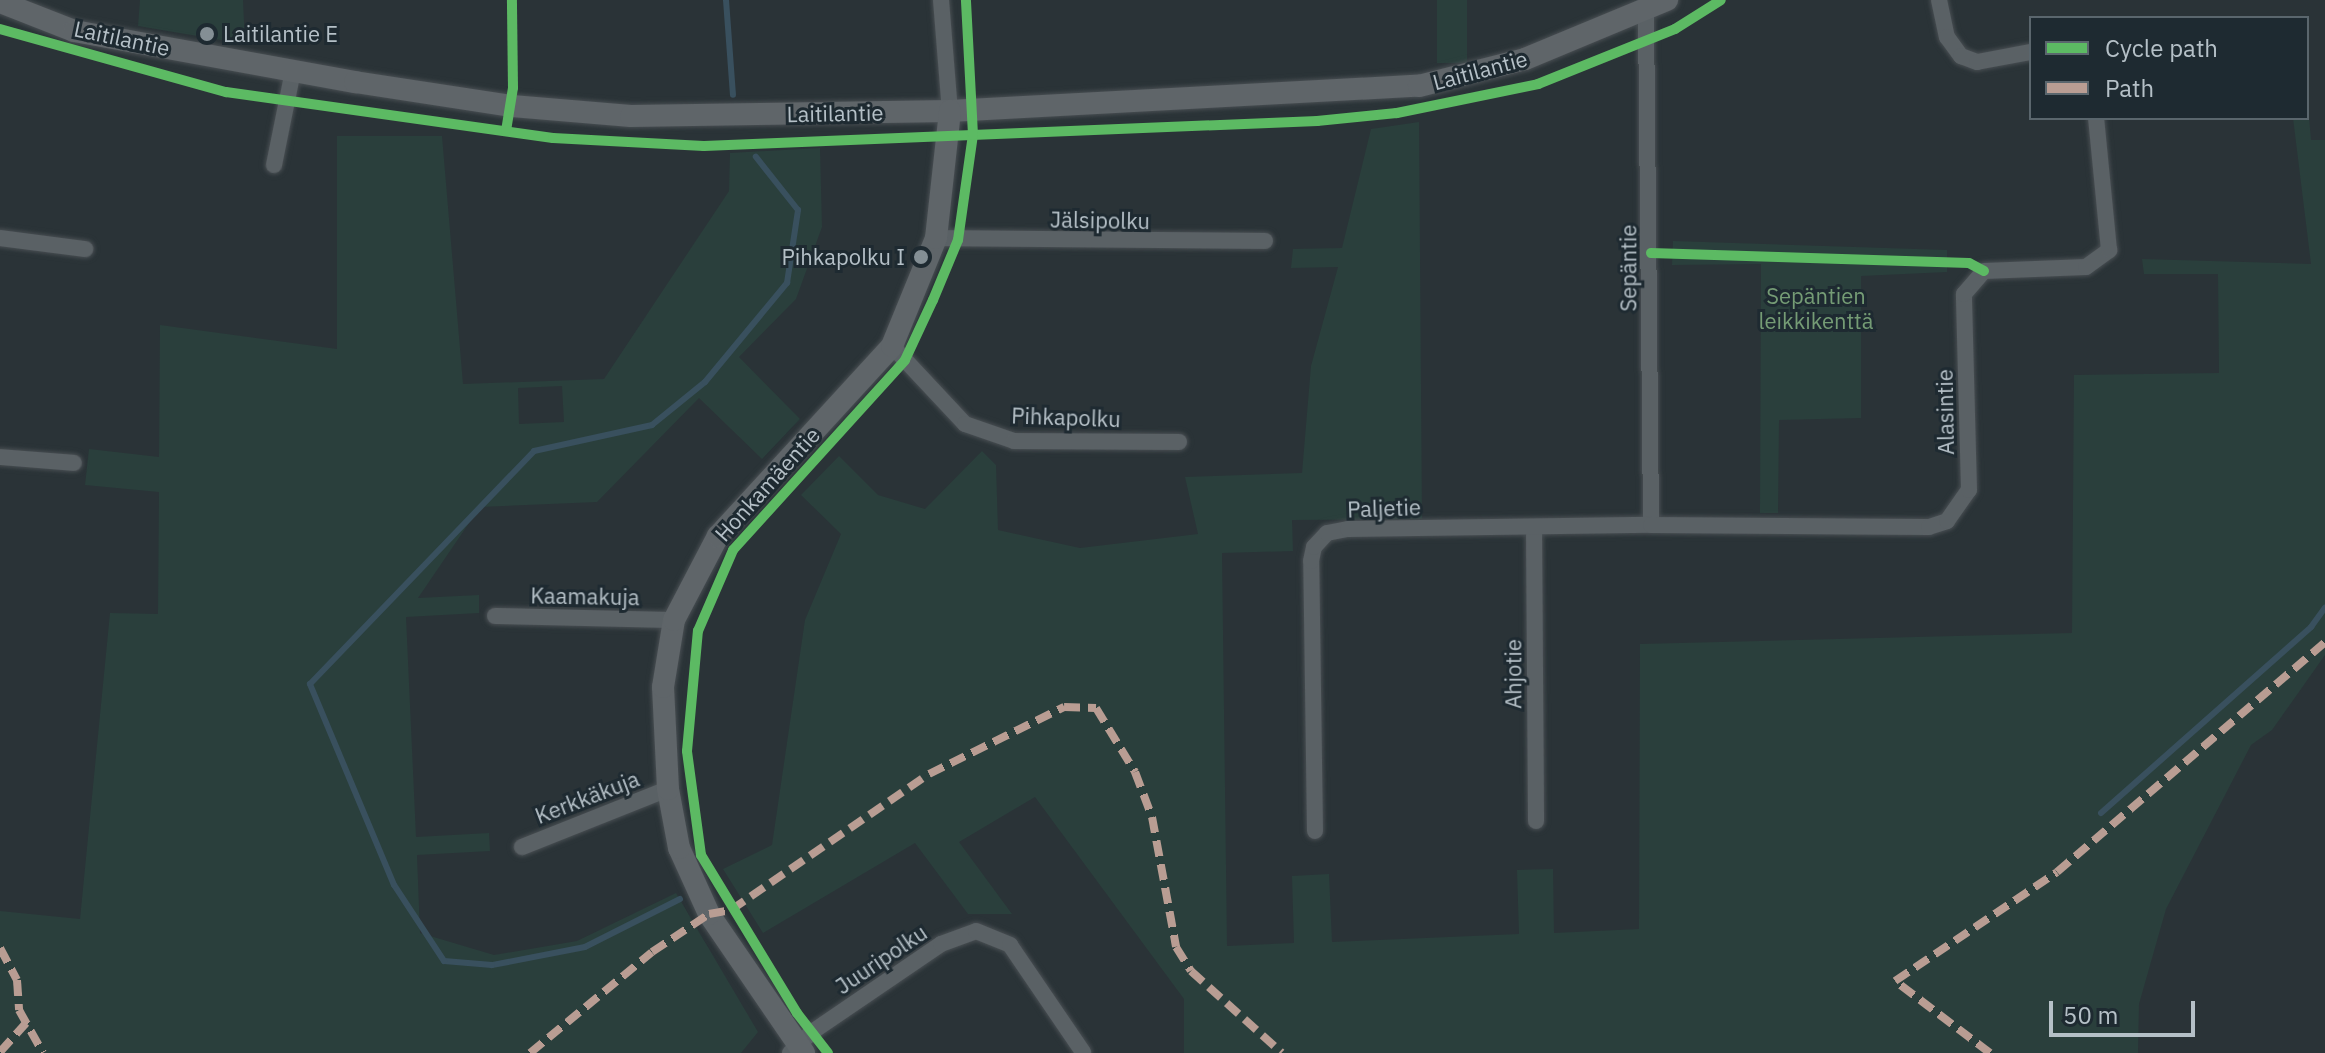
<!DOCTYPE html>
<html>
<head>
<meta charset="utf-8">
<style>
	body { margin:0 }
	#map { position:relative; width:2325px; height:1053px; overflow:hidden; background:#2a3337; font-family:"IBM Plex Sans",sans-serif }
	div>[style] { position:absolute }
	.green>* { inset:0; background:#2a3f3c; transform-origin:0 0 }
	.stream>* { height:6px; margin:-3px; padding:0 3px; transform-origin:3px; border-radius:3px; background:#39505e }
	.roads { filter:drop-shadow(0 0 2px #484e52) drop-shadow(0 0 2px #484e52) }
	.street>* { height:16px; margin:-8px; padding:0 8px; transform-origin:8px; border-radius:8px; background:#5a6165 }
	.secondary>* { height:22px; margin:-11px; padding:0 11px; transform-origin:11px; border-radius:11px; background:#5f6569 }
	.quiet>* { height:8px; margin-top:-4px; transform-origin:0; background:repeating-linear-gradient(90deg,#b99d93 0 16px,transparent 0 24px) }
	.cycleway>* { height:10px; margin:-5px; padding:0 5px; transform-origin:5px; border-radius:5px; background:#5cba63 }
	.dots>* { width:22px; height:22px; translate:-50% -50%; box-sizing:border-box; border:4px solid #1e2a31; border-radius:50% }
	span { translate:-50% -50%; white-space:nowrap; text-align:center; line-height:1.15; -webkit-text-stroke:6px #1e2a31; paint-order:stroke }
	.poi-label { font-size:22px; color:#b5c0c7 }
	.left { translate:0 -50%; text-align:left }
	.right { translate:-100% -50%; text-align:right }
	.street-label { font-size:22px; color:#b5c0c7 }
	.park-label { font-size:22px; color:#759c75 }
	.legend { position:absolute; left:2029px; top:16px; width:280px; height:104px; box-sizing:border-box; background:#1e2a31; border:2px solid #5a666d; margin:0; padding:10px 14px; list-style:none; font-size:24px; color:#b5c0c7 }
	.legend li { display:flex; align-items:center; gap:16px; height:40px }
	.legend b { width:40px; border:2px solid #5a666d }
	.scale { position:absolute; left:2049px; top:1001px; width:146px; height:36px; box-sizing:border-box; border:4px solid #b5c0c7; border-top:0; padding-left:10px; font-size:24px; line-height:28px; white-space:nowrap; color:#b5c0c7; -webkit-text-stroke:6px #1e2a31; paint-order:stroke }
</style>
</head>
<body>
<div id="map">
	<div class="green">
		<div style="clip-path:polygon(140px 0,243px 0,245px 44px,138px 26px)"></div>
		<div style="left:1437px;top:0;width:30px;height:63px"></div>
		<div style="clip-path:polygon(2307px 94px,2311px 140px,2325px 140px,2325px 655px,2272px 730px,2251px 745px,2166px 909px,2139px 1004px,2138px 1053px,1184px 1053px,1184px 999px,1035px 797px,959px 842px,1012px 914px,968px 914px,915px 843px,763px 933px,723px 869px,772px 845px,805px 620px,841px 534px,801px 495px,839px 456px,878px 495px,925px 509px,982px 451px,996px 465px,998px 530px,1080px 548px,1198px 534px,1185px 477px,1302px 473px,1311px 366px,1338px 267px,1291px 268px,1293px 249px,1342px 248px,1371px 129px,1419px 122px,1422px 519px,1292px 520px,1293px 551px,1222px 553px,1227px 946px,1294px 943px,1292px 876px,1329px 874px,1332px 942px,1519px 934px,1517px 870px,1553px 869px,1554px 933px,1639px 929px,1640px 644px,2072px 633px,2074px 375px,2219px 373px,2218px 274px,2144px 274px,2142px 259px,2311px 264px,2293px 118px,2307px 118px)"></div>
		<div style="clip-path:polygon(evenodd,337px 136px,442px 136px,463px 384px,604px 379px,729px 191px,730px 153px,820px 148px,822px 227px,796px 299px,739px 357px,800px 419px,762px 459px,699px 398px,597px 502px,480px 507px,418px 598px,479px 595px,479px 613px,406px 617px,416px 837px,489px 833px,490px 851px,417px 855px,420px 933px,494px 955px,577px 941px,676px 893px,758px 1032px,741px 1053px,0 1053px,0 911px,80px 919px,110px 613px,158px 614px,159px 492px,85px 485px,89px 449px,159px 457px,160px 325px,337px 349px,337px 136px,562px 386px,564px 422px,519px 424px,518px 388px,562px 386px)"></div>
		<div style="clip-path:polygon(1673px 241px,1947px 250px,1947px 272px,1861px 276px,1861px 418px,1779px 420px,1778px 513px,1760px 513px,1761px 264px,1672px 265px)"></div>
	</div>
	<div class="stream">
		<div style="left:726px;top:0;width:95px;rotate:85.8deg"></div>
		<div style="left:2101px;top:813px;width:281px;rotate:-41.5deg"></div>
		<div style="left:2311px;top:627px;width:24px;rotate:-54deg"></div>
		<div style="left:680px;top:899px;width:106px;rotate:153.2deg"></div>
		<div style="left:585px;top:947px;width:95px;rotate:169deg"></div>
		<div style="left:492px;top:965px;width:48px;rotate:-175.2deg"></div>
		<div style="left:444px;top:961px;width:91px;rotate:-123.3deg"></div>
		<div style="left:394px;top:885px;width:218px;rotate:-112.7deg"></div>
		<div style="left:310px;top:684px;width:323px;rotate:-46.1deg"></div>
		<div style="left:534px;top:451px;width:121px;rotate:-12.4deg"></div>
		<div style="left:652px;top:425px;width:68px;rotate:-39.1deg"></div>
		<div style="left:705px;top:382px;width:129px;rotate:-50.4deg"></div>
		<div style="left:787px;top:283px;width:74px;rotate:-81.4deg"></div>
		<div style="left:798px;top:210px;width:68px;rotate:-128.4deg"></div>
	</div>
	<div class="roads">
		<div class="street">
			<div style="left:941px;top:0;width:111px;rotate:85.4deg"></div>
			<div style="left:1939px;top:0;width:38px;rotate:78deg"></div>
			<div style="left:1947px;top:37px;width:24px;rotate:54deg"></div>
			<div style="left:1961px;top:56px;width:17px;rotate:21deg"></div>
			<div style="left:1977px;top:62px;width:55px;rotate:-10.5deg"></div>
			<div style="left:1646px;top:12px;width:513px;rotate:89.44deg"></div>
			<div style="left:274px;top:165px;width:96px;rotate:-78.6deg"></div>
			<div style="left:0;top:238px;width:86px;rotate:7.4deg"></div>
			<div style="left:936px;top:238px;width:329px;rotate:0.5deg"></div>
			<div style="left:892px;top:346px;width:107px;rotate:46.9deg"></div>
			<div style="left:965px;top:424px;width:52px;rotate:19.1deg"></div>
			<div style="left:1014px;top:441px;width:165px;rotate:0.3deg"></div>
			<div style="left:0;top:457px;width:74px;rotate:4.6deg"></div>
			<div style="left:1534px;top:527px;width:294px;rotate:89.6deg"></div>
			<div style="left:495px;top:616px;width:179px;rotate:1.3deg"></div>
			<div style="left:1315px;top:831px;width:270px;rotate:-90.8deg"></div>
			<div style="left:1311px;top:561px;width:14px;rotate:-78deg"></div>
			<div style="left:1314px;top:547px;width:19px;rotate:-47deg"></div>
			<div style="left:1327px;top:533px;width:21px;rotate:-11deg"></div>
			<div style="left:1348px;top:529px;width:303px;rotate:-0.8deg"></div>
			<div style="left:1651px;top:525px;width:278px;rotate:0.4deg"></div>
			<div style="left:1929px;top:527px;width:19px;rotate:-18deg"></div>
			<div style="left:1947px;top:521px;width:38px;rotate:-55deg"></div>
			<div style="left:1969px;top:490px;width:196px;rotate:-91.5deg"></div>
			<div style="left:1964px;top:294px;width:30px;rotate:-49deg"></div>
			<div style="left:1984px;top:271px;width:102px;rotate:-2.2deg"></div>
			<div style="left:2086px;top:267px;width:29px;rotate:-36deg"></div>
			<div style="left:2109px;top:250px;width:133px;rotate:-95.6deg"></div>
			<div style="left:522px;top:847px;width:157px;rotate:-21.7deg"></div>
			<div style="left:790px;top:1053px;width:30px;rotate:-44deg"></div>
			<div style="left:812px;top:1032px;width:156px;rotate:-34.3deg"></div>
			<div style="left:941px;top:944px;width:37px;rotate:-20deg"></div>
			<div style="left:976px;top:931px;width:37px;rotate:22deg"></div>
			<div style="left:1010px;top:945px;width:130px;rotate:55.7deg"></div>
		</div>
		<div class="secondary">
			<div style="left:0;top:2px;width:79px;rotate:21.4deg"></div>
			<div style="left:74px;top:31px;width:286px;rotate:10.3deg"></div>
			<div style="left:355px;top:82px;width:159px;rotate:8.7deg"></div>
			<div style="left:512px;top:106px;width:119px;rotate:4.8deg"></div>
			<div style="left:631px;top:116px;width:319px;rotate:-0.9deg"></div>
			<div style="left:950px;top:111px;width:470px;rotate:-3.1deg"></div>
			<div style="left:1419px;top:86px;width:109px;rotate:-14.3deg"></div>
			<div style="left:1525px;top:59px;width:154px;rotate:-22.6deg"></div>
			<div style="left:804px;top:1053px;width:168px;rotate:-124.4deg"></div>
			<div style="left:709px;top:914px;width:72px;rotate:-114.4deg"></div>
			<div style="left:679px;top:848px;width:60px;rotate:-100.6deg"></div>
			<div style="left:668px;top:789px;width:102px;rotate:-92.8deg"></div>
			<div style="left:663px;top:687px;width:68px;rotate:-80.7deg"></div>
			<div style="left:674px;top:620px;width:95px;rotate:-62.4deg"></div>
			<div style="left:718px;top:536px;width:258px;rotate:-47.5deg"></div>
			<div style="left:892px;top:346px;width:117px;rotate:-67.8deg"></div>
			<div style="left:936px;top:238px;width:128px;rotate:-83.7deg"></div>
		</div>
	</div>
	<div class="quiet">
		<div style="left:0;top:948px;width:36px;rotate:62deg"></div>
		<div style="left:17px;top:980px;width:30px;rotate:86deg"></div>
		<div style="left:19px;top:1010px;width:49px;rotate:60.8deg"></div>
		<div style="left:0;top:1052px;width:39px;rotate:-48deg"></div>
		<div style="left:530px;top:1053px;width:158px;rotate:-39.6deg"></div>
		<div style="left:652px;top:952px;width:69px;rotate:-33.7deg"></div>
		<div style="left:709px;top:914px;width:22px;rotate:-10deg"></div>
		<div style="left:731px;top:910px;width:240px;rotate:-34.5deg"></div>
		<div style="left:929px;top:774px;width:151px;rotate:-26.4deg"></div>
		<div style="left:1064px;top:707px;width:32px;rotate:2deg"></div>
		<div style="left:1096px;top:708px;width:75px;rotate:58.6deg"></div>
		<div style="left:1135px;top:772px;width:48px;rotate:69.3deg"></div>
		<div style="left:1152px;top:817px;width:132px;rotate:79.5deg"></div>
		<div style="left:1176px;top:947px;width:28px;rotate:58deg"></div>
		<div style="left:1191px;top:971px;width:122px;rotate:42deg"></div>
		<div style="left:1990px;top:1053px;width:119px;rotate:-142.8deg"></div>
		<div style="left:1895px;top:981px;width:195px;rotate:-33.9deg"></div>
		<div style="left:2057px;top:872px;width:353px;rotate:-40.6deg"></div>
	</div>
	<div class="cycleway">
		<div style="left:0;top:29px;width:235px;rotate:15.6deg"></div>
		<div style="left:226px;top:92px;width:330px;rotate:8deg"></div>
		<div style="left:553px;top:138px;width:151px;rotate:3deg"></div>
		<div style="left:704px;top:146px;width:614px;rotate:-2.34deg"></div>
		<div style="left:1317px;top:121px;width:80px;rotate:-5.7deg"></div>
		<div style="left:1397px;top:113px;width:144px;rotate:-11.6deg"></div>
		<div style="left:1538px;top:84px;width:148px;rotate:-21.9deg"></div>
		<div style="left:1675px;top:29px;width:54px;rotate:-32.2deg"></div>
		<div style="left:506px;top:131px;width:44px;rotate:-80.8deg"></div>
		<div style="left:513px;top:88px;width:88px;rotate:-90.7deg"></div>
		<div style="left:1651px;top:253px;width:318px;rotate:1.8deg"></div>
		<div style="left:1969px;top:263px;width:17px;rotate:28deg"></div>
		<div style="left:828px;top:1053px;width:51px;rotate:-127.8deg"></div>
		<div style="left:797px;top:1013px;width:185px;rotate:-121.3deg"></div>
		<div style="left:701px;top:855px;width:105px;rotate:-97.7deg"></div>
		<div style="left:687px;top:751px;width:121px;rotate:-84.8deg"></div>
		<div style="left:698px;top:631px;width:88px;rotate:-66.6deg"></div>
		<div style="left:733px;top:550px;width:256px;rotate:-47.8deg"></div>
		<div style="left:905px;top:360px;width:66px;rotate:-65deg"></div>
		<div style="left:933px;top:300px;width:65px;rotate:-67.4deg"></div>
		<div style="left:958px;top:240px;width:106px;rotate:-81.9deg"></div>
		<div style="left:973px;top:135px;width:135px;rotate:-93deg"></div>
	</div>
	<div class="dots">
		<div style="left:207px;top:34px;background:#848f95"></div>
		<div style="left:921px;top:257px;background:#848f95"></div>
	</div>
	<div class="poi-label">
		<span class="left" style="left:223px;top:34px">Laitilantie E</span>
		<span class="right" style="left:905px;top:257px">Pihkapolku I</span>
	</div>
	<div class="street-label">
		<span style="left:122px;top:38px;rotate:12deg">Laitilantie</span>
		<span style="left:1480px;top:70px;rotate:-15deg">Laitilantie</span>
		<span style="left:835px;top:113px;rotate:-1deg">Laitilantie</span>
		<span style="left:1100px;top:220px;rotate:1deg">Jälsipolku</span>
		<span style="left:1628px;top:268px;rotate:-90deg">Sepäntie</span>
		<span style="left:1945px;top:412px;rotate:-91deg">Alasintie</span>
		<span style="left:1066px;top:417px;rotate:2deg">Pihkapolku</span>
		<span style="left:767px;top:484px;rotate:-48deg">Honkamäentie</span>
		<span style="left:1384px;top:508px;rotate:-2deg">Paljetie</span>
		<span style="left:585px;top:596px;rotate:1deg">Kaamakuja</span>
		<span style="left:1513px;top:674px;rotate:-90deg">Ahjotie</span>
		<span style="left:587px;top:797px;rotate:-21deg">Kerkkäkuja</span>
		<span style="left:881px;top:959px;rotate:-34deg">Juuripolku</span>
	</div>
	<div class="park-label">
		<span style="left:1816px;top:308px">Sepäntien<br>leikkikenttä</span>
	</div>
	<ul class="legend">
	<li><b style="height:10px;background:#5cba63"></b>Cycle path</li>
	<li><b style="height:10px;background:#b99d93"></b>Path</li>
	</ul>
	<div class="scale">50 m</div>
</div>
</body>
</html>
